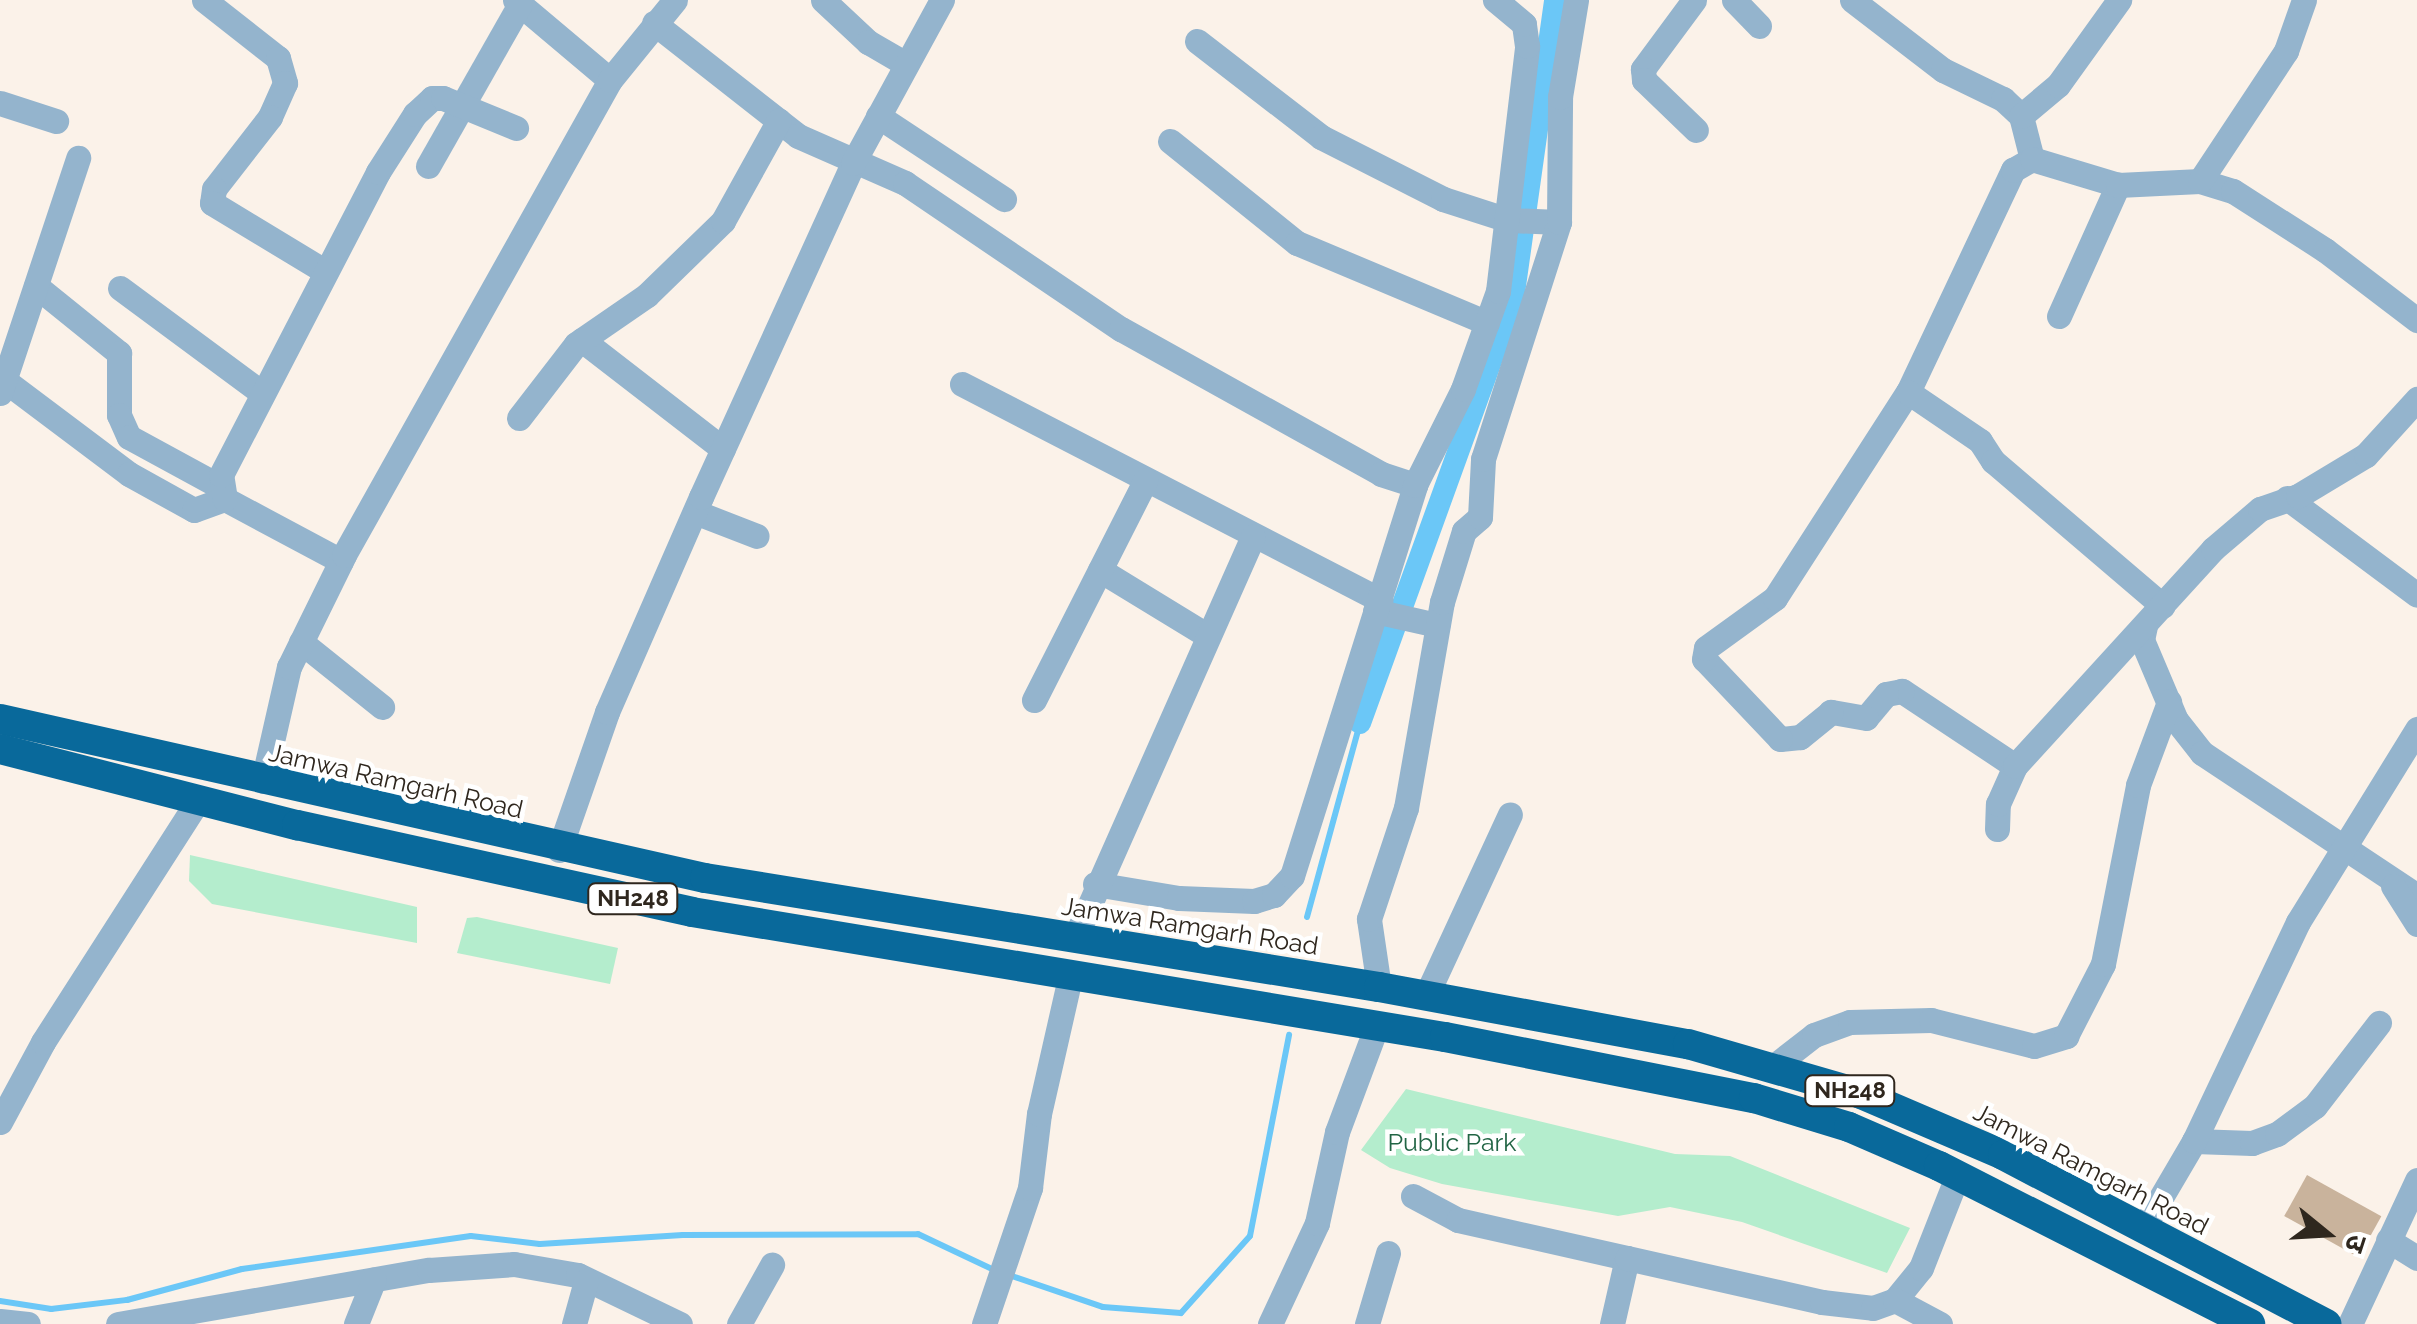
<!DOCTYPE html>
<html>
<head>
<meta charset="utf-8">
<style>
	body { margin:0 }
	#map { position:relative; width:2417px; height:1324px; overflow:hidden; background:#fbf2e9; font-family:Raleway,"Noto Sans Devanagari",sans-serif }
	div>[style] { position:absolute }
	.green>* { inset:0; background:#b4edcd }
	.stream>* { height:6px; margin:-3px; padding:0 3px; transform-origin:3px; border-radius:3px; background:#6bc7f7 }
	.canal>* { height:22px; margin:-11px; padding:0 11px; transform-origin:11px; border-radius:11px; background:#6bc7f7 }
	.building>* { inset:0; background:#c9b39c; transform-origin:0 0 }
	.street>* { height:25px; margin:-12.5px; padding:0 12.5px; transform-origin:12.5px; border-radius:12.5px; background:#94b4cd }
	.highway>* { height:30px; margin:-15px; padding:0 15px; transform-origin:15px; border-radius:15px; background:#09699b }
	span { translate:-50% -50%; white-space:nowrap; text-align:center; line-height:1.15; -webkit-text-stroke:9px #fff; paint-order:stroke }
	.shield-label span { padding:2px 8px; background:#fff; border:2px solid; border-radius:8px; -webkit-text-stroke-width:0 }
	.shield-label { font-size:22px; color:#2f271e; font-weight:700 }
	.street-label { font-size:25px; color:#2f271e }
	.park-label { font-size:25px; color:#226545 }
	.north { position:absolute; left:2277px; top:1184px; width:100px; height:100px; -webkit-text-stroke:8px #fff; paint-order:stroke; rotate:108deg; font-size:28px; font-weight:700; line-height:40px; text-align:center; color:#2f271e }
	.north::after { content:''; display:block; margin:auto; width:35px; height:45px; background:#2f271e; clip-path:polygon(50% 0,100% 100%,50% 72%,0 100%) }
</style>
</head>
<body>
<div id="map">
	<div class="green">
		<div style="clip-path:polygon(190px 855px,417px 907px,417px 943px,212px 904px,189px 881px)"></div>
		<div style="clip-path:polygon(477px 917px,618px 948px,610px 984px,457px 953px,467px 918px)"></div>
		<div style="clip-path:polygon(1406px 1089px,1675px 1154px,1730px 1156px,1910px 1228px,1887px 1273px,1742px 1222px,1670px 1207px,1618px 1216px,1442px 1184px,1390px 1168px,1361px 1150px)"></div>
	</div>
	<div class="stream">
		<div style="left:1307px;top:917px;width:201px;rotate:-74.7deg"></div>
		<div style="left:1006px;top:1274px;width:102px;rotate:18.8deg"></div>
		<div style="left:1103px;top:1307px;width:78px;rotate:4.4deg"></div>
		<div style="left:1181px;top:1313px;width:103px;rotate:-48.1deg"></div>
		<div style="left:1250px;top:1236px;width:205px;rotate:-79deg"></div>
		<div style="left:0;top:1301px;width:52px;rotate:8.9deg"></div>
		<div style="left:51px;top:1309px;width:77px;rotate:-6.8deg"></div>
		<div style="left:127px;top:1300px;width:119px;rotate:-15.1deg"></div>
		<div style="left:242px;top:1269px;width:231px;rotate:-8.2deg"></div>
		<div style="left:471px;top:1236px;width:69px;rotate:6.6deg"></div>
		<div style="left:540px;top:1244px;width:143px;rotate:-3.6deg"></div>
		<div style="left:683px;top:1235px;width:235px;rotate:-0.2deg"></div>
		<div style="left:918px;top:1234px;width:84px;rotate:25.3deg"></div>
	</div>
	<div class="canal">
		<div style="left:1360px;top:723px;width:450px;rotate:-70.1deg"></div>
		<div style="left:1513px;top:300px;width:303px;rotate:-82deg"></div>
	</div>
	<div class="building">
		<div style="left:2307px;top:1175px;width:85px;height:47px;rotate:29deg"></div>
	</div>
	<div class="street">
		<div style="left:204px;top:0;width:94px;rotate:38.1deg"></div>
		<div style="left:278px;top:58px;width:26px;rotate:74deg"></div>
		<div style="left:285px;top:83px;width:37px;rotate:114deg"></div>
		<div style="left:270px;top:117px;width:91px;rotate:127.9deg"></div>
		<div style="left:214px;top:189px;width:14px;rotate:98deg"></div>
		<div style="left:212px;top:203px;width:133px;rotate:31.2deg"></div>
		<div style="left:515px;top:0;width:124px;rotate:40.1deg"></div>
		<div style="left:823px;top:0;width:62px;rotate:43deg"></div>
		<div style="left:868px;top:42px;width:44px;rotate:30.1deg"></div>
		<div style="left:1694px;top:0;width:86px;rotate:126.5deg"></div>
		<div style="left:1643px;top:69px;width:11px;rotate:85deg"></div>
		<div style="left:1644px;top:80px;width:72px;rotate:43.9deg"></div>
		<div style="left:1734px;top:0;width:36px;rotate:46deg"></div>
		<div style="left:1852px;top:0;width:115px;rotate:37.6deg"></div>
		<div style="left:1943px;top:70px;width:67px;rotate:25.8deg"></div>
		<div style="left:2003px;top:99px;width:25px;rotate:43deg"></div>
		<div style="left:2021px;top:116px;width:44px;rotate:75.7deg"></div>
		<div style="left:654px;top:23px;width:183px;rotate:38.1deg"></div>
		<div style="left:798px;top:136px;width:117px;rotate:23.7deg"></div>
		<div style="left:905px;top:183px;width:261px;rotate:34.1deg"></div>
		<div style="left:1121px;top:329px;width:298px;rotate:29.1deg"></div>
		<div style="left:1381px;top:474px;width:36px;rotate:18deg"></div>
		<div style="left:1197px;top:41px;width:157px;rotate:37.7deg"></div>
		<div style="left:1321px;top:137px;width:137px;rotate:26.9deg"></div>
		<div style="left:1443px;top:199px;width:68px;rotate:17.9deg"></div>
		<div style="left:1508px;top:220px;width:51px;rotate:2.2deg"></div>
		<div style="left:0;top:103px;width:59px;rotate:17.8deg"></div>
		<div style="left:878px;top:116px;width:151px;rotate:33.4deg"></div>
		<div style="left:2021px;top:116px;width:48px;rotate:-40deg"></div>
		<div style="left:2058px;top:85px;width:105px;rotate:-54.3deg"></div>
		<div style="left:1170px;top:141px;width:163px;rotate:38.8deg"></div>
		<div style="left:1297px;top:243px;width:206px;rotate:22.8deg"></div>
		<div style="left:428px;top:166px;width:186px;rotate:-60.4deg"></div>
		<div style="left:2200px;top:181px;width:34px;rotate:17deg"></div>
		<div style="left:2233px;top:191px;width:109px;rotate:32.7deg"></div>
		<div style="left:2325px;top:250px;width:116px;rotate:37.3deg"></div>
		<div style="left:36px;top:286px;width:107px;rotate:38.9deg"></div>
		<div style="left:119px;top:353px;width:62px;rotate:90deg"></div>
		<div style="left:119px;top:415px;width:24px;rotate:66deg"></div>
		<div style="left:129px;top:437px;width:102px;rotate:28.6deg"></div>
		<div style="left:120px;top:288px;width:177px;rotate:36.5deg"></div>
		<div style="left:2059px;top:316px;width:144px;rotate:-65.8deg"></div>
		<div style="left:582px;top:340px;width:178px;rotate:37.7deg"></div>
		<div style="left:4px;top:380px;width:156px;rotate:36.9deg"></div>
		<div style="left:129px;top:474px;width:74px;rotate:29deg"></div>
		<div style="left:194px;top:510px;width:33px;rotate:-20deg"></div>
		<div style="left:962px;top:384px;width:471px;rotate:27.3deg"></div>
		<div style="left:1908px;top:392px;width:246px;rotate:-64.7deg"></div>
		<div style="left:2013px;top:170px;width:22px;rotate:-30deg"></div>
		<div style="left:2032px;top:159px;width:90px;rotate:16.8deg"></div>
		<div style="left:2118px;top:185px;width:82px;rotate:-2.8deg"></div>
		<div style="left:2200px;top:181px;width:156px;rotate:-56.5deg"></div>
		<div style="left:2286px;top:51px;width:54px;rotate:-70.6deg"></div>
		<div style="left:0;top:393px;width:248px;rotate:-71.6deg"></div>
		<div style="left:519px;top:418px;width:93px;rotate:-52.4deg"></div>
		<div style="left:576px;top:344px;width:86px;rotate:-34.6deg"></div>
		<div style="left:647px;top:295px;width:106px;rotate:-44.2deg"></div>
		<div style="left:723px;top:221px;width:115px;rotate:-61deg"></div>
		<div style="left:2287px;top:498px;width:162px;rotate:36.7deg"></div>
		<div style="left:695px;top:512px;width:66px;rotate:21.2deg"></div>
		<div style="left:341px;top:561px;width:132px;rotate:-151.9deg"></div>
		<div style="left:225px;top:499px;width:24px;rotate:-99deg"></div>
		<div style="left:221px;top:475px;width:341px;rotate:-62.6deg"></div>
		<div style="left:378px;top:172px;width:69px;rotate:-57.5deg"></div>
		<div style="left:415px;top:114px;width:23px;rotate:-43deg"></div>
		<div style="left:432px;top:98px;width:11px"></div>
		<div style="left:443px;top:98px;width:79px;rotate:22.3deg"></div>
		<div style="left:1100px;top:570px;width:123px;rotate:31.4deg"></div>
		<div style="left:1375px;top:611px;width:64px;rotate:12.7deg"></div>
		<div style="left:2145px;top:626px;width:14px;rotate:102deg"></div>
		<div style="left:2142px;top:640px;width:87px;rotate:67deg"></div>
		<div style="left:2176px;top:720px;width:42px;rotate:51.8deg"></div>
		<div style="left:2202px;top:753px;width:258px;rotate:33.6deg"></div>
		<div style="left:301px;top:642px;width:104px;rotate:38.7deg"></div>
		<div style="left:1034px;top:700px;width:246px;rotate:-63.1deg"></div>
		<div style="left:2015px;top:766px;width:136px;rotate:-146.4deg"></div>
		<div style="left:1902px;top:691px;width:16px;rotate:169deg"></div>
		<div style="left:1886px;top:694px;width:31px;rotate:130deg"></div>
		<div style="left:1866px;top:718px;width:36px;rotate:-170deg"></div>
		<div style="left:1831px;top:712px;width:40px;rotate:141deg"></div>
		<div style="left:1800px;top:737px;width:20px;rotate:174deg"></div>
		<div style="left:1780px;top:739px;width:110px;rotate:-133.5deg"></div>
		<div style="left:1704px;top:659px;width:11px;rotate:-80deg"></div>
		<div style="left:1706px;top:648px;width:85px;rotate:-35.9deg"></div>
		<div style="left:1775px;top:598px;width:245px;rotate:-57.2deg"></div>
		<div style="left:1908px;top:392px;width:87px;rotate:34.2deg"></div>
		<div style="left:1980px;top:441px;width:24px;rotate:57deg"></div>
		<div style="left:1993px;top:461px;width:223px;rotate:40.5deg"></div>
		<div style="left:263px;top:781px;width:117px;rotate:-77.2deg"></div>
		<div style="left:289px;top:667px;width:125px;rotate:-63.8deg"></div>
		<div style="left:344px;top:555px;width:544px;rotate:-60.75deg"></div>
		<div style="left:610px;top:80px;width:103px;rotate:-50.9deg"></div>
		<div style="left:1997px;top:829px;width:25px;rotate:-88deg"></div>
		<div style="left:1998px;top:804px;width:42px;rotate:-65.9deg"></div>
		<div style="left:2015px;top:766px;width:294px;rotate:-47.6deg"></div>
		<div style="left:2213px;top:549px;width:62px;rotate:-40.4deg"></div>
		<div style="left:2260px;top:509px;width:40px;rotate:-18.9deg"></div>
		<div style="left:2298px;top:496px;width:79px;rotate:-31.1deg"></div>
		<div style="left:2366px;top:455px;width:76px;rotate:-47.7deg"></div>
		<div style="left:559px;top:850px;width:146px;rotate:-70.8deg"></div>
		<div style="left:607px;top:712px;width:235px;rotate:-66.4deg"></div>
		<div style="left:701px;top:497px;width:367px;rotate:-65.5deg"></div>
		<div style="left:853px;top:163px;width:186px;rotate:-61.4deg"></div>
		<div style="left:1095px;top:884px;width:85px;rotate:9.5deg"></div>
		<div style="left:1179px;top:898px;width:75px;rotate:2.3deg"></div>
		<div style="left:1254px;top:901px;width:21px;rotate:-17deg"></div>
		<div style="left:1274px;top:895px;width:26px;rotate:-47deg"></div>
		<div style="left:1292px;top:876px;width:410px;rotate:-72.5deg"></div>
		<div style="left:1415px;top:485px;width:107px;rotate:-63.4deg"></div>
		<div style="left:1463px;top:389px;width:104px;rotate:-70.3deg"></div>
		<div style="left:1498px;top:291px;width:247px;rotate:-83.2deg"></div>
		<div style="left:1527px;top:46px;width:22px;rotate:-98deg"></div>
		<div style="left:1524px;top:24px;width:38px;rotate:-140deg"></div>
		<div style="left:2393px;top:886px;width:45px;rotate:57.7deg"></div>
		<div style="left:1075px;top:938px;width:439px;rotate:-66.1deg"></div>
		<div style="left:1379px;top:987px;width:69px;rotate:-98.4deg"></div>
		<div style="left:1369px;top:919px;width:117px;rotate:-71.6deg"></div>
		<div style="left:1406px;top:808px;width:209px;rotate:-80.1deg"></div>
		<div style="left:1442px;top:602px;width:74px;rotate:-72.8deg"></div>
		<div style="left:1464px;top:531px;width:21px;rotate:-41deg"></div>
		<div style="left:1480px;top:517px;width:58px;rotate:-87deg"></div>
		<div style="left:1483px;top:459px;width:249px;rotate:-72.2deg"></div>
		<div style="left:1559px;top:222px;width:125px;rotate:-89.5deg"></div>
		<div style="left:1560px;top:97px;width:98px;rotate:-80.6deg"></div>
		<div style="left:1426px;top:996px;width:200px;rotate:-65.2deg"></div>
		<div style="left:1773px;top:1067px;width:52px;rotate:-38deg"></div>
		<div style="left:1814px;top:1035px;width:38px;rotate:-20deg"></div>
		<div style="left:1850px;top:1022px;width:81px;rotate:-1.4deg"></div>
		<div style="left:1931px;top:1020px;width:106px;rotate:14.2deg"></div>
		<div style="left:2034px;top:1046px;width:34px;rotate:-17deg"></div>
		<div style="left:2066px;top:1036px;width:81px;rotate:-62.8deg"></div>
		<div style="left:2103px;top:964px;width:182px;rotate:-78.9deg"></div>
		<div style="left:2138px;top:785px;width:89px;rotate:-69.5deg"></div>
		<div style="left:0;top:1122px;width:91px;rotate:-61.7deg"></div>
		<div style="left:43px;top:1042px;width:289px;rotate:-57.3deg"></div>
		<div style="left:2194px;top:1141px;width:58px;rotate:2deg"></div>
		<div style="left:2252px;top:1143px;width:27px;rotate:-20deg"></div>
		<div style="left:2277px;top:1134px;width:47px;rotate:-36.4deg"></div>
		<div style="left:2315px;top:1106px;width:105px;rotate:-52.4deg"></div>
		<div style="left:1413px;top:1196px;width:51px;rotate:28.1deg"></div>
		<div style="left:1458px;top:1220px;width:173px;rotate:12.7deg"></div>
		<div style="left:1627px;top:1258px;width:68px;rotate:102.8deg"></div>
		<div style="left:2143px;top:1228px;width:101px;rotate:-59.6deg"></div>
		<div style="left:2194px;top:1141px;width:242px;rotate:-64.6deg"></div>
		<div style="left:2298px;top:922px;width:227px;rotate:-58.3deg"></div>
		<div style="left:2388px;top:1240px;width:34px;rotate:32deg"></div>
		<div style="left:1627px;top:1258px;width:200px;rotate:12.7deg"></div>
		<div style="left:1822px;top:1302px;width:51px;rotate:6.7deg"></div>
		<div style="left:1873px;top:1308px;width:23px;rotate:-20deg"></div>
		<div style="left:1895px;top:1300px;width:41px;rotate:-50.9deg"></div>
		<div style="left:1921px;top:1268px;width:101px;rotate:-68.5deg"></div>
		<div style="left:1895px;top:1300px;width:51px;rotate:28.1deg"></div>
		<div style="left:0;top:1321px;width:28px;rotate:6deg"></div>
		<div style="left:118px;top:1324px;width:316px;rotate:-9.9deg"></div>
		<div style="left:429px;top:1270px;width:85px;rotate:-4deg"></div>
		<div style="left:514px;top:1264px;width:65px;rotate:9.8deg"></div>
		<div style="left:578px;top:1275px;width:113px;rotate:25.7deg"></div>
		<div style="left:356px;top:1324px;width:48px;rotate:-68.2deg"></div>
		<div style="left:574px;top:1324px;width:45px;rotate:-74.4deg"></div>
		<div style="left:739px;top:1324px;width:68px;rotate:-60.8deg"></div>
		<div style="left:984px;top:1324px;width:144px;rotate:-71.3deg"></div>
		<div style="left:1030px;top:1188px;width:75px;rotate:-83.1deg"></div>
		<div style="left:1039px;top:1114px;width:139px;rotate:-77.2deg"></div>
		<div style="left:1270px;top:1324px;width:111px;rotate:-65deg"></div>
		<div style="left:1317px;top:1223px;width:93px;rotate:-77.6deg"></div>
		<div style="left:1337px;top:1132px;width:114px;rotate:-69.5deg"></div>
		<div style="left:1367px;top:1324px;width:74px;rotate:-73.5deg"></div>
		<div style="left:2350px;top:1324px;width:159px;rotate:-65deg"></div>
	</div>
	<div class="highway">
		<div style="left:0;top:719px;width:723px;rotate:12.71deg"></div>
		<div style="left:705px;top:878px;width:683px;rotate:9.19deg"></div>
		<div style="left:1379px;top:987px;width:314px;rotate:10.5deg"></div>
		<div style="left:1688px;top:1044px;width:180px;rotate:16.1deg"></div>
		<div style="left:1861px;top:1094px;width:155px;rotate:23.2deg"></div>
		<div style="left:2003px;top:1155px;width:365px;rotate:27.6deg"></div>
		<div style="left:0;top:749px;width:307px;rotate:14.4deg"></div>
		<div style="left:297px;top:825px;width:404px;rotate:12.4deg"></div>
		<div style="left:692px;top:912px;width:763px;rotate:9.43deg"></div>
		<div style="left:1445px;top:1037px;width:315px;rotate:11.2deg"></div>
		<div style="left:1754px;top:1098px;width:99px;rotate:17deg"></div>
		<div style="left:1849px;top:1127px;width:98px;rotate:23.4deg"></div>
		<div style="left:1939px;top:1166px;width:349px;rotate:26.9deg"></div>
	</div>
	<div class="shield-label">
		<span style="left:633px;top:899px">NH248</span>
		<span style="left:1850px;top:1091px">NH248</span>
	</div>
	<div class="street-label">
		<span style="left:396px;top:781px;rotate:13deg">Jamwa Ramgarh Road</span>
		<span style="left:1190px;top:926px;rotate:9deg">Jamwa Ramgarh Road</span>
		<span style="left:2091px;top:1169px;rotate:27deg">Jamwa Ramgarh Road</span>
	</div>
	<div class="park-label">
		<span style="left:1452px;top:1142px">Public Park</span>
	</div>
	<div class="north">उ</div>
</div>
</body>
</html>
